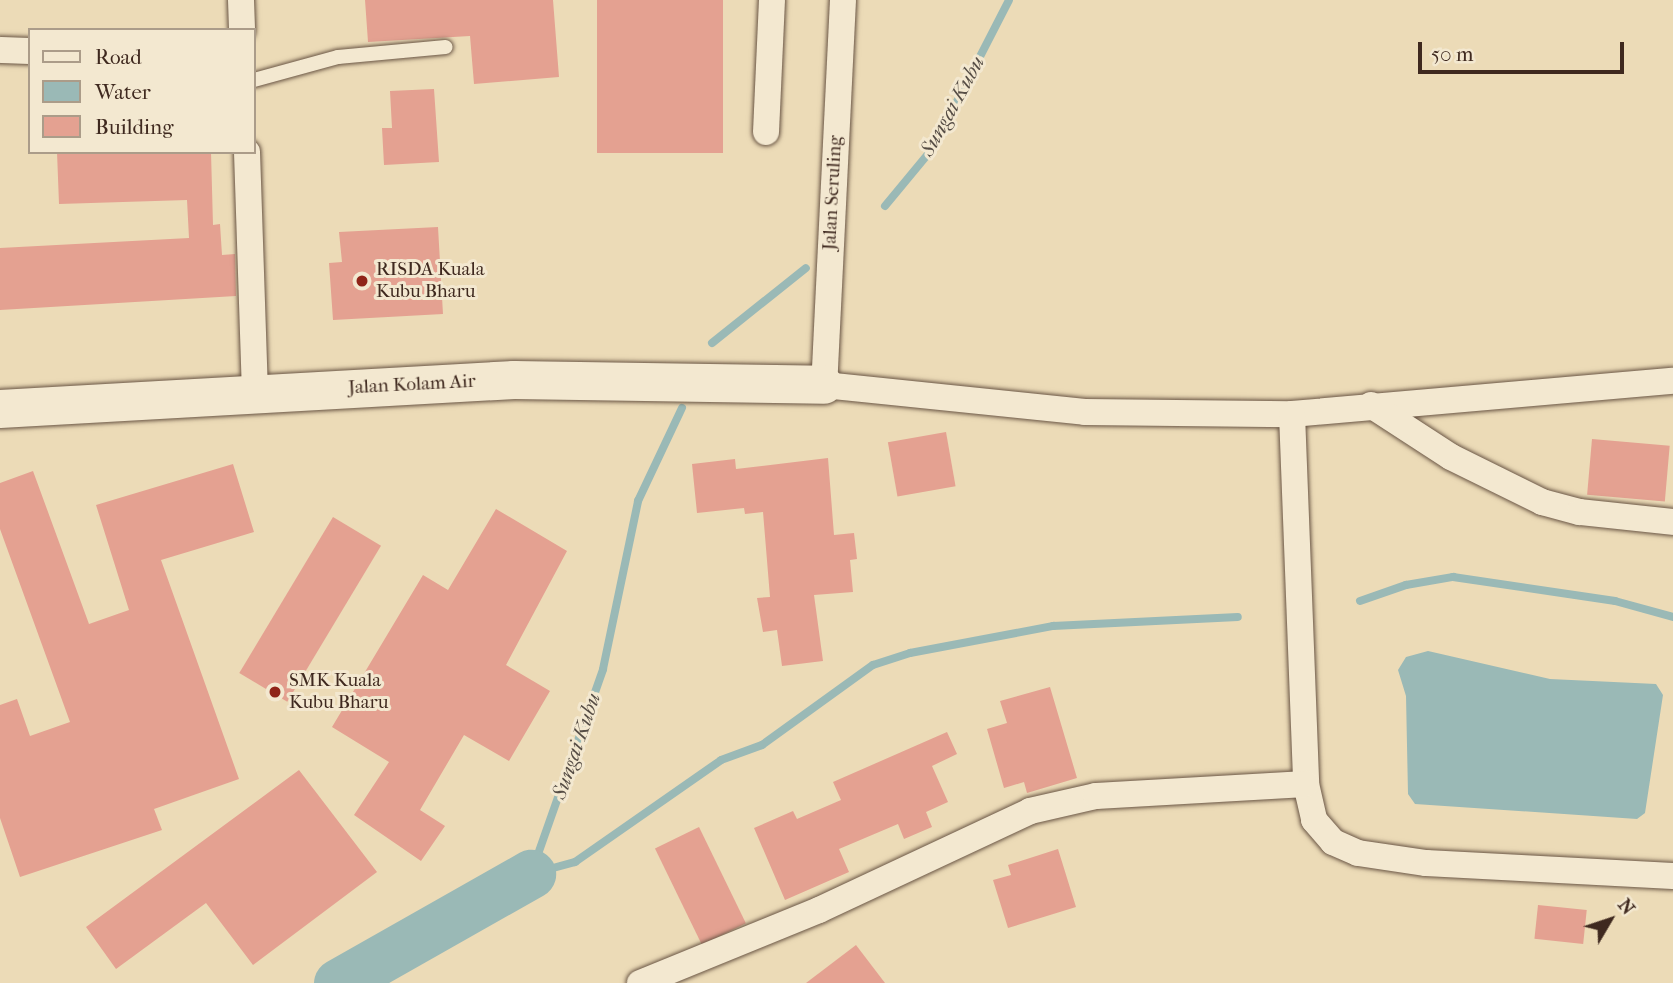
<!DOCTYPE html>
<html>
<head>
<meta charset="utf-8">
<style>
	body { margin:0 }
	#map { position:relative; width:1673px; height:983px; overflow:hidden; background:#ecdbb7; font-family:"IM FELL French Canon",serif }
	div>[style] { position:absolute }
	.water>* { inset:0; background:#9ab9b6 }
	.stream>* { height:8px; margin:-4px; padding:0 4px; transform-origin:4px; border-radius:4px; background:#9ab9b6 }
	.river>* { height:49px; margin:-24.5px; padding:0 24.5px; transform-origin:24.5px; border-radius:24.5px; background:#9ab9b6 }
	.building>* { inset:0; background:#e4a191; transform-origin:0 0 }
	.roads { filter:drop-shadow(0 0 2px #6a5645) drop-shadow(0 0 2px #6a5645) }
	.lane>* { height:14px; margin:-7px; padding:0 7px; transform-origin:7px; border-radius:7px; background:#f3e8d0 }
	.street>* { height:26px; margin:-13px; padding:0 13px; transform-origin:13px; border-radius:13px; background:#f3e8d0 }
	.secondary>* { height:38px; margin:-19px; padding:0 19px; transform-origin:19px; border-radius:19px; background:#f3e8d0 }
	.dots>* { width:19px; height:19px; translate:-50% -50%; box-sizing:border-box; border:4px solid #f3e8d0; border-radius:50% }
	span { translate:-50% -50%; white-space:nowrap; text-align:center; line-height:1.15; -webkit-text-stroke:6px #f3e8d0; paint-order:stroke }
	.street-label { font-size:19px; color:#3f291f }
	.poi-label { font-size:19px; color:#3f291f }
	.left { translate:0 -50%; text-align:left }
	.water-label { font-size:21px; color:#564d45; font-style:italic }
	.legend { position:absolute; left:28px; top:28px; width:228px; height:126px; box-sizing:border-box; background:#f3e8d0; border:2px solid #ab9c89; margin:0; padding:9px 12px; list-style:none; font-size:21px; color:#3f291f }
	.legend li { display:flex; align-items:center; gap:14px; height:35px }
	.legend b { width:35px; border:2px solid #ab9c89 }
	.north { position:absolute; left:1575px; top:885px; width:70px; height:70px; -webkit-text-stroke:5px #f3e8d0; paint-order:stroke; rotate:51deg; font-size:19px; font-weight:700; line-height:28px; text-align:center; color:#3f291f }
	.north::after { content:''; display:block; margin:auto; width:24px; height:32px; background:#3f291f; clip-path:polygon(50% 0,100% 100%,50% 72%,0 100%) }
	.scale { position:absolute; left:1418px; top:42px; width:206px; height:32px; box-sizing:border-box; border:4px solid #3f291f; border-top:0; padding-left:9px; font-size:21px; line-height:24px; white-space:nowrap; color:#3f291f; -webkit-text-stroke:5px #f3e8d0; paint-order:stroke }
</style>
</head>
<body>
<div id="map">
	<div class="water">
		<div style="clip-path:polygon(1428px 651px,1550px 679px,1656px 684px,1663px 695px,1645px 813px,1637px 819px,1415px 804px,1408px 794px,1406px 696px,1398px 670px,1406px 657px)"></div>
	</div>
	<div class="stream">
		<div style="left:885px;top:206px;width:75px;rotate:-50.4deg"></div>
		<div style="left:933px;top:148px;width:166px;rotate:-62.8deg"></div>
		<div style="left:712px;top:343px;width:120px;rotate:-38.6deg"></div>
		<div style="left:1360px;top:601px;width:49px;rotate:-19.2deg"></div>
		<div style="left:1406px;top:585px;width:48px;rotate:-9.7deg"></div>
		<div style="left:1453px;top:577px;width:164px;rotate:8.4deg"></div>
		<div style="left:1615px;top:601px;width:60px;rotate:15.4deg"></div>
		<div style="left:531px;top:874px;width:46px;rotate:-15.3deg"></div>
		<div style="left:575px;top:862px;width:178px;rotate:-34.9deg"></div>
		<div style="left:721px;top:760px;width:44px;rotate:-20.1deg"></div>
		<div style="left:762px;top:745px;width:137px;rotate:-35.8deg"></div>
		<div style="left:873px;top:665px;width:39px;rotate:-18deg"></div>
		<div style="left:910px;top:653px;width:146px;rotate:-10.7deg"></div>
		<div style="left:1053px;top:626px;width:185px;rotate:-2.8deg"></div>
		<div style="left:531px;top:874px;width:217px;rotate:-70.6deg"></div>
		<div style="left:603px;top:669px;width:172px;rotate:-78.2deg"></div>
		<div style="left:638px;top:501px;width:103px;rotate:-64.7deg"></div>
	</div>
	<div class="river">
		<div style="left:338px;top:983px;width:222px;rotate:-29.5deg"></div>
	</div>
	<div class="building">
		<div style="clip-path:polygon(365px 0,553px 0,559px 77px,474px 84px,470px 36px,368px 42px)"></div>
		<div style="left:597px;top:0;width:126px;height:153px"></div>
		<div style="clip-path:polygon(434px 89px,439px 162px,384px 165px,382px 128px,392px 128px,390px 91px)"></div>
		<div style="clip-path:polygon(57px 152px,211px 152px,213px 225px,220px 224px,222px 255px,235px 254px,236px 296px,0 310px,0 248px,189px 238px,187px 200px,59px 204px)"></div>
		<div style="clip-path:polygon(438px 227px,443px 314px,333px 320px,329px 263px,342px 262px,339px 232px)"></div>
		<div style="left:946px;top:432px;width:55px;height:59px;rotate:80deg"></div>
		<div style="left:1592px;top:439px;width:78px;height:56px;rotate:5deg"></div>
		<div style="clip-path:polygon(828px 458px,834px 535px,854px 533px,857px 559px,850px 560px,853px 592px,814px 595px,823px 661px,782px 666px,777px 630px,763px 632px,757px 598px,770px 597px,763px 512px,745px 514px,744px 508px,697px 513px,692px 464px,735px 459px,736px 469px)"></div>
		<div style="clip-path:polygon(233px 464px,254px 532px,161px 560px,239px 779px,154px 809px,162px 830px,20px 877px,0 818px,0 705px,17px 699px,30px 736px,70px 722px,0 529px,0 483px,33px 471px,89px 624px,129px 610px,96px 505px)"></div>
		<div style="clip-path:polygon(496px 509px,567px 551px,506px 665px,550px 691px,509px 761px,464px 735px,420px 810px,445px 826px,421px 861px,354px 815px,389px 762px,332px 727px,423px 575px,448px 590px)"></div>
		<div style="left:333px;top:517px;width:56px;height:182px;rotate:31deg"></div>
		<div style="clip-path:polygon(1050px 687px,1077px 778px,1027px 793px,1024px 782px,1004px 788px,987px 729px,1007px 723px,1000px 701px)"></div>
		<div style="clip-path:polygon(947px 732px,957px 754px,932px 766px,948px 802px,926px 812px,932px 827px,904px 839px,898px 824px,839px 849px,849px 872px,785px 900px,754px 828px,793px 811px,797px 819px,841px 800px,833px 782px)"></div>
		<div style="clip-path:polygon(299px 770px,377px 872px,253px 965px,206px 903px,116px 969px,86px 927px)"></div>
		<div style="left:699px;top:827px;width:107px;height:49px;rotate:64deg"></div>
		<div style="clip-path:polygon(1058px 849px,1076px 907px,1008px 928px,993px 880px,1011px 875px,1008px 865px)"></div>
		<div style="left:1538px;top:905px;width:49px;height:34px;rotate:6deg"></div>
		<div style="clip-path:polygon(856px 945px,885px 983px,806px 983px)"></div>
	</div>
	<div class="roads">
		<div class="lane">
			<div style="left:254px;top:80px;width:87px;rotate:-15.3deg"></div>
			<div style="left:338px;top:57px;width:108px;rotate:-5.3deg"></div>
		</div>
		<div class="street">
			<div style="left:241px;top:0;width:30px;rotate:88deg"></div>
			<div style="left:843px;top:0;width:385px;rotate:92.8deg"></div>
			<div style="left:824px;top:385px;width:262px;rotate:5.9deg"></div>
			<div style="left:1085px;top:412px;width:207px;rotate:0.6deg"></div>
			<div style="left:1292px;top:414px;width:382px;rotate:-5deg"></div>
			<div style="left:0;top:50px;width:30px;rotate:2deg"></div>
			<div style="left:766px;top:132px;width:132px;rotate:-87.4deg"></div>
			<div style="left:247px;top:152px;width:241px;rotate:88.1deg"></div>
			<div style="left:1371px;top:405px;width:95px;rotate:33deg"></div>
			<div style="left:1451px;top:457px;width:102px;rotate:26.3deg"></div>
			<div style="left:1542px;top:502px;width:39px;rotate:15deg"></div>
			<div style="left:1580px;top:512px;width:94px;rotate:6.1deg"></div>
			<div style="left:1292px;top:414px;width:370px;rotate:87.8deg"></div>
			<div style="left:1306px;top:784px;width:37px;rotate:77deg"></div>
			<div style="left:1314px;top:820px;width:29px;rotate:49deg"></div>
			<div style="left:1333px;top:842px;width:27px;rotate:24deg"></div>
			<div style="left:1358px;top:853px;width:69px;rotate:8.4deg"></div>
			<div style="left:1426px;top:863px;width:247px;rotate:3deg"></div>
			<div style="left:640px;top:983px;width:193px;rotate:-22.2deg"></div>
			<div style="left:819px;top:910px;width:233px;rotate:-25.1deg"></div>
			<div style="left:1030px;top:811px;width:68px;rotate:-12.8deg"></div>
			<div style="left:1096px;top:796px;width:210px;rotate:-3.3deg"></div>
		</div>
		<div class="secondary">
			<div style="left:0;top:409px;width:515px;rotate:-3.23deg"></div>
			<div style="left:514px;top:380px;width:310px;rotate:0.9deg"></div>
		</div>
	</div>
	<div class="dots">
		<div style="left:362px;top:281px;background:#8f2418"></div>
		<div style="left:275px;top:692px;background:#8f2418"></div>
	</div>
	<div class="street-label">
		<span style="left:833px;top:193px;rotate:-87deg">Jalan Seruling</span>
		<span style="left:412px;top:385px;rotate:-3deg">Jalan Kolam Air</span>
	</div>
	<div class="poi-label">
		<span class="left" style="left:376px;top:281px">RISDA Kuala<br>Kubu Bharu</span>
		<span class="left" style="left:289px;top:692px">SMK Kuala<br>Kubu Bharu</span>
	</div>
	<div class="water-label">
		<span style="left:952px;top:106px;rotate:-61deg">Sungai Kubu</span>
		<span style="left:576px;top:746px;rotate:-71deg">Sungai Kubu</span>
	</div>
	<ul class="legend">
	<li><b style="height:9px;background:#f3e8d0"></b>Road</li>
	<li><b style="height:19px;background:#9ab9b6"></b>Water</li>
	<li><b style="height:19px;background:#e4a191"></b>Building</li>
	</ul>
	<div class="north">N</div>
	<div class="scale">50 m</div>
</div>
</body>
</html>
